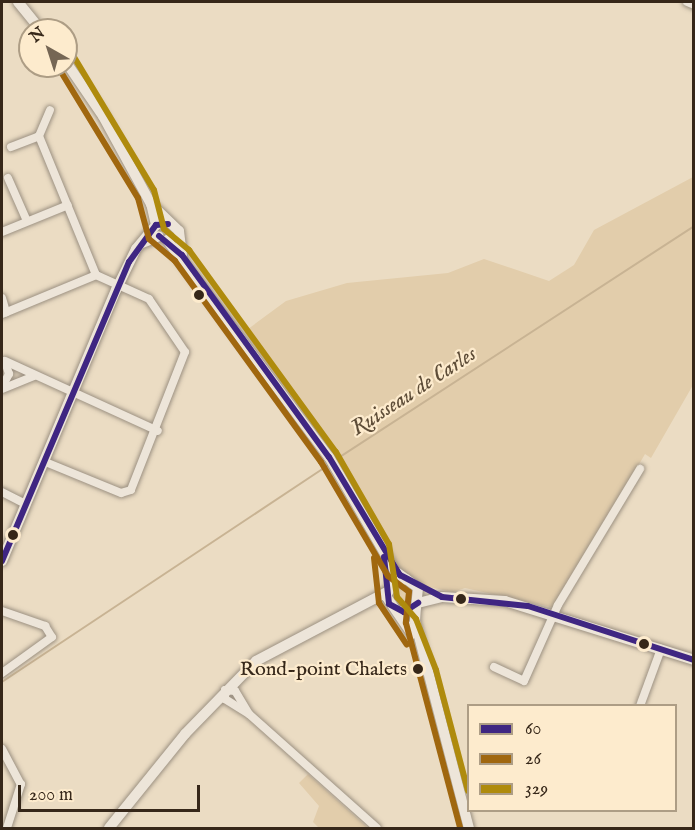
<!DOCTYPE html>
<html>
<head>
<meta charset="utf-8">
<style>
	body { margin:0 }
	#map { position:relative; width:695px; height:830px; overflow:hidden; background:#ebdcc3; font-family:"IM FELL English",serif }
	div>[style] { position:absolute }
	.green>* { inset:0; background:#e2cdab }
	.stream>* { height:1.5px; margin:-0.75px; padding:0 0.75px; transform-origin:0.75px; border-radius:0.75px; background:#c8b393 }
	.roads { filter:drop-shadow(0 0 2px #9c9182) drop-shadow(0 0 2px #9c9182) }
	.street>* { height:8px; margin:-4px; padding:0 4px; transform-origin:4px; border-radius:4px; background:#ede5d9 }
	.secondary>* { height:10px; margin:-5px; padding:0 5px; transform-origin:5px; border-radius:5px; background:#ede5d9 }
	.bus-1>* { height:6px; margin:-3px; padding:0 3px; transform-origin:3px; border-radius:3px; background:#3f2682 }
	.bus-2>* { height:6px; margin:-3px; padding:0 3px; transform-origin:3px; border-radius:3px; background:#a0670f }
	.bus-3>* { height:6px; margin:-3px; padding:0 3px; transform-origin:3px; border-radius:3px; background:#af8b0d }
	.dots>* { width:16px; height:16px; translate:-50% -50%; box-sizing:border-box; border:3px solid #fdebcd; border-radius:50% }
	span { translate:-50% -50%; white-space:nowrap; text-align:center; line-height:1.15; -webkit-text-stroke:4.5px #fdebcd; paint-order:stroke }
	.bus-label { font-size:20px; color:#362719 }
	.right { translate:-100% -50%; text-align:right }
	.water-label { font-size:22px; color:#5d4c37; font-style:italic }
	.frame { position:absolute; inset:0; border:3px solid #362719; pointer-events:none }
	.legend { position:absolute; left:467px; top:704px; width:210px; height:108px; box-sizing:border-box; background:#fdebcd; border:2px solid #ad9d85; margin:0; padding:8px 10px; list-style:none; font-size:18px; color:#362719 }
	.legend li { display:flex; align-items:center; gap:12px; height:30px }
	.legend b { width:30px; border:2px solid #ad9d85 }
	.north { position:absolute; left:18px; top:18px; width:60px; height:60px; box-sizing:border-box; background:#fdebcd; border:2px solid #ad9d85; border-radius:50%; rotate:321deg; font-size:16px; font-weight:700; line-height:24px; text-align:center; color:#362719 }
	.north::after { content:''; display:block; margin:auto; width:21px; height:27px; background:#756654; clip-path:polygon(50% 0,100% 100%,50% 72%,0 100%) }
	.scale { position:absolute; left:18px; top:785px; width:182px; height:27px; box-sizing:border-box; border:3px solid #362719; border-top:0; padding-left:8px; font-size:18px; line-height:21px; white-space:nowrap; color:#362719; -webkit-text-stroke:4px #fdebcd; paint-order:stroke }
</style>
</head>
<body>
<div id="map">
	<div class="green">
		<div style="clip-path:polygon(693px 177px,693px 385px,651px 458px,645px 454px,556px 608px,465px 588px,453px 592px,424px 586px,397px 569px,343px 469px,244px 332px,286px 301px,347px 283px,448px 273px,484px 259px,549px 281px,574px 265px,594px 230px)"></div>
		<div style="clip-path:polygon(400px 583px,412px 586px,415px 602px,400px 609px,391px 602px,391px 590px)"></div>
		<div style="clip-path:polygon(308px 774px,368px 828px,319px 828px,313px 822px,319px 806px,299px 783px)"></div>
	</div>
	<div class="stream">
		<div style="left:337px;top:459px;width:426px;rotate:-33.1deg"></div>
		<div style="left:2px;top:682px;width:392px;rotate:-33.6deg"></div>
	</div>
	<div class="roads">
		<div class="street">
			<div style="left:687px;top:2px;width:8px;rotate:23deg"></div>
			<div style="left:39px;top:136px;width:28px;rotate:-67deg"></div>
			<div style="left:11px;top:147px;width:30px;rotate:-21deg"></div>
			<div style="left:39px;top:136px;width:150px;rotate:67.7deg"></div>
			<div style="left:8px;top:178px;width:47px;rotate:66.2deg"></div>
			<div style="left:2px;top:232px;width:71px;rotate:-22.2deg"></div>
			<div style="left:2px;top:298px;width:15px;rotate:74deg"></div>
			<div style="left:2px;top:314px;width:102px;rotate:-22.5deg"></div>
			<div style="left:96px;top:275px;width:58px;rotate:24.4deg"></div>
			<div style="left:149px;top:299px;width:64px;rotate:55.8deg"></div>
			<div style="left:185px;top:352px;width:148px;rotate:111.4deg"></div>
			<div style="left:131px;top:490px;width:10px;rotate:163deg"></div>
			<div style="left:121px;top:493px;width:84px;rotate:-157.7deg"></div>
			<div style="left:5px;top:361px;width:168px;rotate:24.6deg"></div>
			<div style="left:2px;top:387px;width:15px;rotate:-62deg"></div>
			<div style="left:9px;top:374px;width:13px;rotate:-108deg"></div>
			<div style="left:2px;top:389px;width:35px;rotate:-22deg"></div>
			<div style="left:2px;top:492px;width:25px;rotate:27deg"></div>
			<div style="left:2px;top:611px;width:46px;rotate:19.2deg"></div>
			<div style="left:45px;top:626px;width:13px;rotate:58deg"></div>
			<div style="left:52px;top:637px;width:62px;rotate:144.2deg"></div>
			<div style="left:494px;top:667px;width:33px;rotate:25deg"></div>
			<div style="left:524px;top:681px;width:83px;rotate:-65.9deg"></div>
			<div style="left:558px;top:605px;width:159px;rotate:-58.9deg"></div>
			<div style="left:640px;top:706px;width:61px;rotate:-69.8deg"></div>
			<div style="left:249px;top:714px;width:27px;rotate:-121deg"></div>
			<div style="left:235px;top:691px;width:10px;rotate:-174deg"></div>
			<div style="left:225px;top:690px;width:9px;rotate:90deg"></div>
			<div style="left:225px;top:699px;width:28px;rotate:32deg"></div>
			<div style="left:249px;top:714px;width:171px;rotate:41.7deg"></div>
			<div style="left:2px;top:749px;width:40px;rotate:62deg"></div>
			<div style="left:21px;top:784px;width:46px;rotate:107.7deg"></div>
		</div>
		<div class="secondary">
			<div style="left:18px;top:2px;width:36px;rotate:51deg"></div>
			<div style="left:66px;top:62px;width:65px;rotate:55.6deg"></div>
			<div style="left:103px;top:116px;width:100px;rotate:61.4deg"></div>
			<div style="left:151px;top:204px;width:39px;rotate:44deg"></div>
			<div style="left:179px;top:231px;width:24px;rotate:83deg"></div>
			<div style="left:167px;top:240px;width:271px;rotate:53.3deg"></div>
			<div style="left:329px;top:457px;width:132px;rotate:59.9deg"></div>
			<div style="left:395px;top:571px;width:29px;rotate:36deg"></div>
			<div style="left:418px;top:588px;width:19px;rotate:96deg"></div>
			<div style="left:416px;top:607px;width:18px;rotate:164deg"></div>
			<div style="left:142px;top:243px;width:18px;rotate:-22deg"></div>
			<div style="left:2px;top:561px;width:294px;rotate:-67.2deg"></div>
			<div style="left:116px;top:290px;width:46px;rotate:-64deg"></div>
			<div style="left:136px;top:249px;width:31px;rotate:-50deg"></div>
			<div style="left:156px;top:225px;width:22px;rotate:-103deg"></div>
			<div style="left:406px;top:579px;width:14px;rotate:163deg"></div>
			<div style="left:393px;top:583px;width:15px;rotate:118deg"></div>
			<div style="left:386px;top:596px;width:46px;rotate:55.6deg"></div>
			<div style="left:418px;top:603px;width:25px;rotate:-14deg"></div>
			<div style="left:442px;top:597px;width:63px;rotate:3.6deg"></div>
			<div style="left:505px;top:601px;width:198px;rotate:17.3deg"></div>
			<div style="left:416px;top:607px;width:14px;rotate:94deg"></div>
			<div style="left:415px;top:621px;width:214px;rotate:75.4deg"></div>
			<div style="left:109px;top:828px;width:121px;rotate:-51deg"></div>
			<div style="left:185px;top:734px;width:102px;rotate:-45.8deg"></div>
			<div style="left:256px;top:661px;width:148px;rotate:-27.8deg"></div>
		</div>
	</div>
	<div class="bus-1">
		<div style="left:159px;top:236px;width:30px;rotate:40deg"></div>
		<div style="left:182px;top:255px;width:250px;rotate:54deg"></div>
		<div style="left:329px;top:457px;width:138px;rotate:59deg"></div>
		<div style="left:400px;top:575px;width:47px;rotate:27.6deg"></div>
		<div style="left:442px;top:597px;width:86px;rotate:6deg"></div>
		<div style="left:528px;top:606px;width:175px;rotate:18deg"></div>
		<div style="left:384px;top:557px;width:47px;rotate:83.9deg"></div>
		<div style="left:389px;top:604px;width:17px;rotate:28deg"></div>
		<div style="left:404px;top:612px;width:17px;rotate:-33deg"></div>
		<div style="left:2px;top:561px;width:325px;rotate:-67deg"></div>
		<div style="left:129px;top:262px;width:46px;rotate:-53.9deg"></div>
		<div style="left:156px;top:225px;width:12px;rotate:-5deg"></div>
	</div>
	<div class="bus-2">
		<div style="left:58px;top:67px;width:153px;rotate:58.6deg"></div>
		<div style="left:138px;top:198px;width:42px;rotate:75deg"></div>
		<div style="left:149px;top:239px;width:34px;rotate:40deg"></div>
		<div style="left:175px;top:261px;width:248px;rotate:54deg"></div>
		<div style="left:321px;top:462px;width:132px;rotate:59.6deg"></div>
		<div style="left:388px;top:576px;width:26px;rotate:37deg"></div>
		<div style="left:409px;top:592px;width:31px;rotate:96deg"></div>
		<div style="left:406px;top:623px;width:212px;rotate:75.2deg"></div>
		<div style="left:374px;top:558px;width:45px;rotate:83.7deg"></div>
		<div style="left:379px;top:603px;width:50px;rotate:56.3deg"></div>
	</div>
	<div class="bus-3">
		<div style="left:74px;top:57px;width:155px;rotate:59deg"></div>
		<div style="left:154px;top:190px;width:40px;rotate:75.6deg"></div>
		<div style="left:164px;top:229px;width:33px;rotate:40deg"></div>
		<div style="left:189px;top:250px;width:250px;rotate:54deg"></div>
		<div style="left:336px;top:452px;width:106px;rotate:60.1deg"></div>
		<div style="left:389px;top:544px;width:54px;rotate:81.4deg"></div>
		<div style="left:397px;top:597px;width:29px;rotate:49deg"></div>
		<div style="left:416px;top:619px;width:55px;rotate:68.6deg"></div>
		<div style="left:436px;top:670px;width:125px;rotate:75.2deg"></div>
	</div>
	<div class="dots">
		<div style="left:199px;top:295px;background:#362719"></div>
		<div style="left:13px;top:535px;background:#362719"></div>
		<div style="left:461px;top:599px;background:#362719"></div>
		<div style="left:644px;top:644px;background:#362719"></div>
		<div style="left:418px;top:669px;background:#362719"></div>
	</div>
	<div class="bus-label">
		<span class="right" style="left:407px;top:669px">Rond-point Chalets</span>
	</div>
	<div class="water-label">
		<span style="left:414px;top:392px;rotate:-33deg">Ruisseau de Carles</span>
	</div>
	<div class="frame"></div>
	<ul class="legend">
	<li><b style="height:8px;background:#3f2682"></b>60</li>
	<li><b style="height:8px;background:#a0670f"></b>26</li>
	<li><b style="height:8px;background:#af8b0d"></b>329</li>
	</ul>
	<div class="north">N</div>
	<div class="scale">200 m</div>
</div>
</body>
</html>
